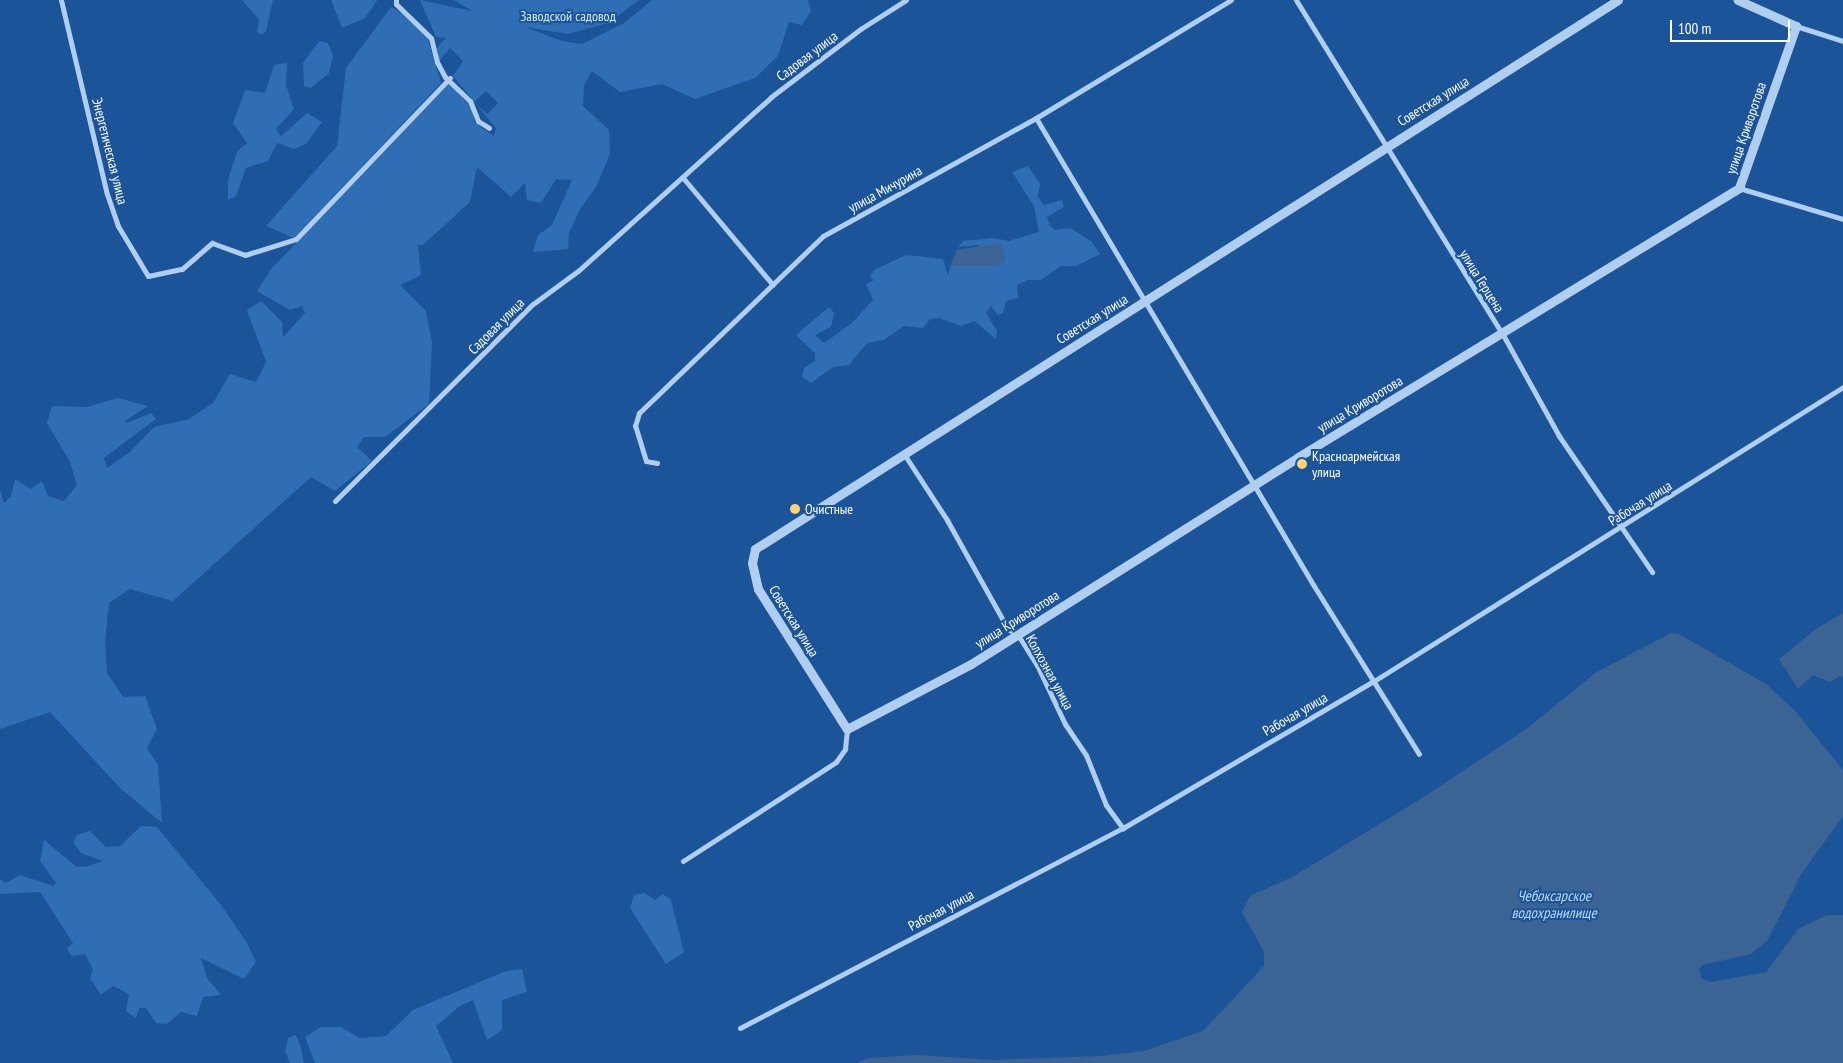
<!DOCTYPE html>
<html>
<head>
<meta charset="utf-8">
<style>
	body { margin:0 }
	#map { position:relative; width:1843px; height:1063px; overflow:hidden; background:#1b5498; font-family:"PT Sans Narrow",sans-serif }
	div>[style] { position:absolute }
	.green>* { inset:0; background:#2f6eb5 }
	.water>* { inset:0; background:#3b6495 }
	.minor>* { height:5px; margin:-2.5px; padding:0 2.5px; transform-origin:2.5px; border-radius:2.5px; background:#b0cef0 }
	.tertiary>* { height:9px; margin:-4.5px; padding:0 4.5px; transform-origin:4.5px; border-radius:4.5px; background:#b0cef0 }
	.dots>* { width:14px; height:14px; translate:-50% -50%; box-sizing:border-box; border:2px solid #1b5498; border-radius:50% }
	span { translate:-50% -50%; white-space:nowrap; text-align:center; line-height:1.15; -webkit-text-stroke:4px #1b5498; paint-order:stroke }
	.park-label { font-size:14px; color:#d7e8fb }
	.street-label { font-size:14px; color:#fff }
	.poi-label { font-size:14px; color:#fff }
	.left { translate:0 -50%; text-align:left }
	.water-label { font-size:15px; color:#bcd8f7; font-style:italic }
	.scale { position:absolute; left:1670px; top:20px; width:120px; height:22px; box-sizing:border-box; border:2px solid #fff; border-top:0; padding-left:6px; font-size:15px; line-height:18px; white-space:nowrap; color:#fff; -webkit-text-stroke:4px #1b5498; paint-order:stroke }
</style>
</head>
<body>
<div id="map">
	<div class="green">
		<div style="clip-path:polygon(242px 0,273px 0,266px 31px,262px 35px,257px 32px,259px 19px)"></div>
		<div style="clip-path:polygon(331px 0,376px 0,377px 1px,365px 18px,342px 28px)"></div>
		<div style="clip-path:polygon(evenodd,420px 0,472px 11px,454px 0,639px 0,608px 23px,568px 34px,525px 27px,562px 41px,582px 44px,624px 23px,652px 0,808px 0,811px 11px,802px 25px,789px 22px,778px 56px,755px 78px,695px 99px,662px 84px,620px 92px,592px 71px,584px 85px,583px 106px,609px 130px,610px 154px,596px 187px,580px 209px,569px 233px,568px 249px,533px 252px,538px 235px,552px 225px,572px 180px,556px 179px,541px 203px,527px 200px,525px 183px,511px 197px,477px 167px,470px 202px,423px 245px,418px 245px,421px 275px,400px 285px,426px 311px,432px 343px,429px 404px,385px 437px,364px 437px,357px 447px,372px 461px,335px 491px,311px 477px,173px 601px,130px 589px,109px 603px,105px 642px,107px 673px,123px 697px,145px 696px,157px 729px,147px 748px,158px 765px,162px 823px,120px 788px,50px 712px,0 729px,0 490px,4px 503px,11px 496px,15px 479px,31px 489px,42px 481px,48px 496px,64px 501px,77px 485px,70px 462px,47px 423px,52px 406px,87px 407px,118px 398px,148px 406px,125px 421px,127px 423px,151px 413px,156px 419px,104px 458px,107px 468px,130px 452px,154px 427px,189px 419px,213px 403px,230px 374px,256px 382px,266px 362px,247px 310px,261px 301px,282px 322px,283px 337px,305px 313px,302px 306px,290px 310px,257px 291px,272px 268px,450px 83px,472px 109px,475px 123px,494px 136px,496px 128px,453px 76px,463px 61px,450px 48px,439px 61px,437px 48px,446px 38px,436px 37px,420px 0,486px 91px,498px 103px,487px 114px,474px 102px,486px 91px)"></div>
		<div style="clip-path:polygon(391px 7px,407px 16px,427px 36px,441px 83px,294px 238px,266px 226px,337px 146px,346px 68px)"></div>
		<div style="clip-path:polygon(319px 41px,328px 43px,333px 56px,329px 73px,311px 88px,304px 86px,303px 63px)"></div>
		<div style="clip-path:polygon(287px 63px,286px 85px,294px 109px,276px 129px,281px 136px,307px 113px,322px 122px,306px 144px,294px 149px,277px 143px,268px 161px,246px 168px,236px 196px,228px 200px,228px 179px,237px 152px,247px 143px,233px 123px,245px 90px,265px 93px,274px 65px)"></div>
		<div style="clip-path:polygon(1028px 166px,1040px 184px,1038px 197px,1044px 205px,1062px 200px,1064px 207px,1047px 217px,1050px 226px,1055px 230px,1071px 228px,1092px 242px,1100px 254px,1076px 266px,1061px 266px,1041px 280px,1027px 280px,1017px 285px,1018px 298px,1006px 301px,1003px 313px,998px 315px,991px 306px,986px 313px,997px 331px,996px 339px,974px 321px,961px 326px,939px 318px,930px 319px,923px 328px,904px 326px,884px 340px,867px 343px,849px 365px,833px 367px,811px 383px,802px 377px,804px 368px,815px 361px,815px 353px,796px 335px,829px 307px,834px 313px,831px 327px,815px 335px,824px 343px,852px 323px,873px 300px,866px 284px,874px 280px,870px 277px,874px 270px,906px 255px,943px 259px,948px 276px,950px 266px,997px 266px,978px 245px,958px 247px,963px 241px,993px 238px,1009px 241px,1039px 232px,1034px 206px,1012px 172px)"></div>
		<div style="clip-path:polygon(141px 826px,157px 827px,221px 905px,247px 943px,256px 962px,244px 979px,201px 958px,207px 978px,221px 995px,203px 997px,197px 1016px,181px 1012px,167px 1024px,156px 1023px,146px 1008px,139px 1008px,136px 1018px,126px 1011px,129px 994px,113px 986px,101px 995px,90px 978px,93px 970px,85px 954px,71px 956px,67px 948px,73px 943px,40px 892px,0 894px,0 879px,6px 883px,20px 875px,53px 886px,56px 883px,40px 861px,44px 840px,77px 867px,89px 866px,103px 861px,81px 853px,73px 842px,77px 835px,90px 831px,106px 847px,120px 846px)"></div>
		<div style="clip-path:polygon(645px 893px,655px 900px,663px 894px,671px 900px,684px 952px,666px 964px,630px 908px,634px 895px)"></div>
		<div style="clip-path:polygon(522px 969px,527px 992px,502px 1000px,502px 1030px,487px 1040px,473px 1000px,460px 1006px,436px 1026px,453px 1063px,315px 1063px,305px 1037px,321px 1027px,341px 1027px,360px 1038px,386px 1036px,413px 1010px,506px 971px)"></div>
		<div style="clip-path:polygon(296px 1035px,301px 1048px,304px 1063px,290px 1063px,285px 1051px,288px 1038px)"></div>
	</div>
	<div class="water">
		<div style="clip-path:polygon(1000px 243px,1006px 260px,997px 266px,950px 266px,957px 250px)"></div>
		<div style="clip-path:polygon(1843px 613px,1843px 677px,1840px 676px,1830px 682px,1813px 675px,1798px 689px,1779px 659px,1817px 628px)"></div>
		<div style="clip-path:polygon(1671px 633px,1679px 634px,1766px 684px,1796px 712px,1843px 770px,1843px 816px,1802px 873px,1767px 941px,1751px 954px,1702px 965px,1699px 970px,1702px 979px,1711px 982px,1766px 972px,1798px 929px,1827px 915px,1843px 915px,1843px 1063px,857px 1063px,868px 1058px,919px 1055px,992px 1060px,1101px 1056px,1144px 1051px,1203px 1031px,1264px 966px,1264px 952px,1242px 912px,1250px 896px,1294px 876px,1419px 800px,1529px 727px,1595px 673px)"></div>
	</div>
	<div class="minor">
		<div style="left:61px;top:0;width:199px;rotate:76.7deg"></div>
		<div style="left:107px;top:194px;width:34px;rotate:71deg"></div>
		<div style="left:118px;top:226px;width:58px;rotate:59deg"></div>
		<div style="left:148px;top:276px;width:35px;rotate:-12deg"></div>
		<div style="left:182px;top:269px;width:40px;rotate:-41deg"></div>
		<div style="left:212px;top:243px;width:35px;rotate:20deg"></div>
		<div style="left:245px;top:255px;width:53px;rotate:-17.4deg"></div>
		<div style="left:296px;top:239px;width:223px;rotate:-46.3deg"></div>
		<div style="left:396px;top:0;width:4px;rotate:90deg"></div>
		<div style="left:396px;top:4px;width:49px;rotate:44.2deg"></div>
		<div style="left:431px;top:38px;width:25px;rotate:76deg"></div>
		<div style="left:437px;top:62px;width:17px;rotate:62deg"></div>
		<div style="left:445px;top:77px;width:35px;rotate:44deg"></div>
		<div style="left:470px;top:101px;width:22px;rotate:68deg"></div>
		<div style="left:478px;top:121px;width:13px;rotate:32deg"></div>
		<div style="left:1296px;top:0;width:392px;rotate:58.3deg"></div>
		<div style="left:1502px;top:333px;width:118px;rotate:61deg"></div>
		<div style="left:1559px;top:436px;width:165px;rotate:55.6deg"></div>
		<div style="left:1796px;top:26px;width:49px;rotate:17.7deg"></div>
		<div style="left:1036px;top:118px;width:544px;rotate:59.29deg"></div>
		<div style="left:1314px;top:586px;width:198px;rotate:58deg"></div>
		<div style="left:684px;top:179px;width:138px;rotate:50deg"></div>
		<div style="left:1739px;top:188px;width:109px;rotate:16.6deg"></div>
		<div style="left:904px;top:454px;width:79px;rotate:56.9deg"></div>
		<div style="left:947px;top:520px;width:125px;rotate:60.8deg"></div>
		<div style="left:1008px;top:629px;width:12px;rotate:31deg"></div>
		<div style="left:1018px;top:635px;width:36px;rotate:58deg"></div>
		<div style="left:1037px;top:665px;width:65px;rotate:64.6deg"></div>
		<div style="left:1065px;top:724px;width:37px;rotate:56deg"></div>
		<div style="left:1086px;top:755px;width:54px;rotate:68.2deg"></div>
		<div style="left:1106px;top:805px;width:29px;rotate:54deg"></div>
		<div style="left:657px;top:463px;width:11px;rotate:-170deg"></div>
		<div style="left:646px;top:461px;width:37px;rotate:-107deg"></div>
		<div style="left:635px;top:426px;width:14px;rotate:-73deg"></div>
		<div style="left:639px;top:413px;width:255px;rotate:-43.9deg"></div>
		<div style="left:823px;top:236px;width:244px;rotate:-29deg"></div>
		<div style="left:1036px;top:118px;width:228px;rotate:-31.2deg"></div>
		<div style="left:335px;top:501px;width:279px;rotate:-44.9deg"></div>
		<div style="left:533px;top:304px;width:56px;rotate:-36.3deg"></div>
		<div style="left:578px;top:271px;width:260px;rotate:-42deg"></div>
		<div style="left:771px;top:97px;width:114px;rotate:-37.2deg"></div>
		<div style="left:862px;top:28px;width:52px;rotate:-32.5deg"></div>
		<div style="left:683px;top:861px;width:182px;rotate:-32.9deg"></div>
		<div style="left:836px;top:762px;width:16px;rotate:-55deg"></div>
		<div style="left:845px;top:749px;width:20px;rotate:-84deg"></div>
		<div style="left:740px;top:1028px;width:432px;rotate:-27.6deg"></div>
		<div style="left:1123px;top:828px;width:291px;rotate:-30.4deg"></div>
		<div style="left:1374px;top:681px;width:554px;rotate:-32.08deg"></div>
	</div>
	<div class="tertiary">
		<div style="left:1618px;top:0;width:1023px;rotate:147.54deg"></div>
		<div style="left:755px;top:549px;width:14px;rotate:102deg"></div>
		<div style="left:752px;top:563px;width:27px;rotate:77deg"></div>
		<div style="left:758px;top:589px;width:166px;rotate:57.6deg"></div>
		<div style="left:847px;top:729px;width:140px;rotate:-27.7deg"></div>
		<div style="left:971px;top:664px;width:387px;rotate:-32.3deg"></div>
		<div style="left:1298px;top:457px;width:517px;rotate:-31.38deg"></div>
		<div style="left:1739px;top:188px;width:172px;rotate:-70.6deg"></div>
		<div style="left:1796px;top:26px;width:64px;rotate:-155.9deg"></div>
	</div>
	<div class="dots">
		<div style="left:1302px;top:464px;background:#ffd36f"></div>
		<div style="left:795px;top:509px;background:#ffd36f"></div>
	</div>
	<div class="park-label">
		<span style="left:568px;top:16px">Заводской садовод</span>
	</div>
	<div class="street-label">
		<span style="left:807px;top:56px;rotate:-37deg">Садовая улица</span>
		<span style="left:1433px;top:101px;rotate:-32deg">Советская улица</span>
		<span style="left:1746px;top:128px;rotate:-71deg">улица Криворотова</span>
		<span style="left:110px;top:151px;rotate:76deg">Энергетическая улица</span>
		<span style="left:885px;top:189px;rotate:-29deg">улица Мичурина</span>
		<span style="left:1482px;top:281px;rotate:58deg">улица Герцена</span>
		<span style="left:1092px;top:319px;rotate:-32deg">Советская улица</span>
		<span style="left:496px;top:326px;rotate:-45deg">Садовая улица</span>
		<span style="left:1360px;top:404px;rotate:-31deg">улица Криворотова</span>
		<span style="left:1640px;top:503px;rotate:-32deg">Рабочая улица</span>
		<span style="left:1017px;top:619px;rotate:-32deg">улица Криворотова</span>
		<span style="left:794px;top:621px;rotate:58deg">Советская улица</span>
		<span style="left:1050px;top:672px;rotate:61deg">Колхозная улица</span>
		<span style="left:1295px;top:714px;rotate:-30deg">Рабочая улица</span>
		<span style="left:941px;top:910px;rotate:-28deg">Рабочая улица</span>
	</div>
	<div class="poi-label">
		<span class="left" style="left:1312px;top:464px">Красноармейская<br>улица</span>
		<span class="left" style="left:805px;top:509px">Очистные</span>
	</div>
	<div class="water-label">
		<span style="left:1554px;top:904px">Чебоксарское<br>водохранилище</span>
	</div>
	<div class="scale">100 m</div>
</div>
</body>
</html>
